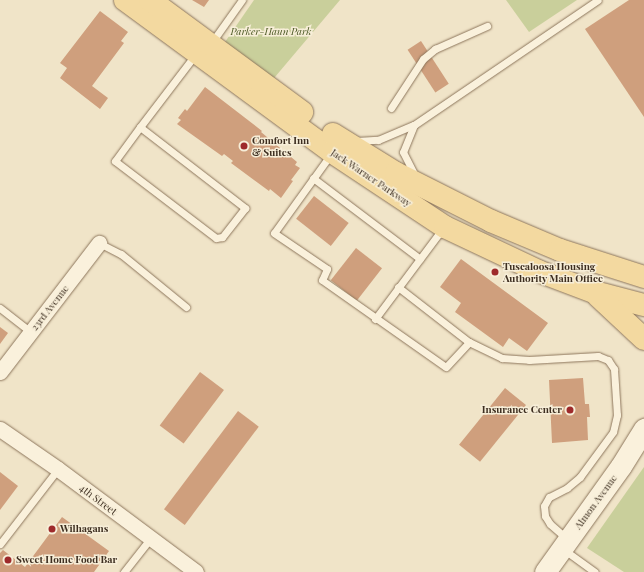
<!DOCTYPE html>
<html>
<head>
<meta charset="utf-8">
<style>
	body { margin:0 }
	#map { position:relative; width:644px; height:572px; overflow:hidden; background:#f0e4c8; font-family:"Playfair Display",serif }
	div>[style] { position:absolute }
	.green>* { inset:0; background:#c9cf9b }
	.building>* { inset:0; background:#cf9f7d; transform-origin:0 0 }
	.roads { filter:drop-shadow(0 0 1px #8d765c) drop-shadow(0 0 1px #8d765c) }
	.service>* { height:7px; margin:-3.5px; padding:0 3.5px; transform-origin:3.5px; border-radius:3.5px; background:#faf1dc }
	.minor>* { height:15px; margin:-7.5px; padding:0 7.5px; transform-origin:7.5px; border-radius:7.5px; background:#faf1dc }
	.secondary>* { height:21px; margin:-10.5px; padding:0 10.5px; transform-origin:10.5px; border-radius:10.5px; background:#faf1dc }
	.primary>* { height:22px; margin:-11px; padding:0 11px; transform-origin:11px; border-radius:11px; background:#f3d9a0 }
	.dots>* { width:11px; height:11px; translate:-50% -50%; box-sizing:border-box; border:2px solid #f7eed8; border-radius:50% }
	span { translate:-50% -50%; white-space:nowrap; text-align:center; line-height:1.15; -webkit-text-stroke:3px #f7eed8; paint-order:stroke }
	.park-label { font-size:10px; color:#4d5a26; font-style:italic }
	.poi-label { font-size:10px; color:#3d2e20; font-weight:700 }
	.left { translate:0 -50%; text-align:left }
	.right { translate:-100% -50%; text-align:right }
	.street-label { font-size:10px; color:#3d2e20 }
</style>
</head>
<body>
<div id="map">
	<div class="green">
		<div style="clip-path:polygon(254px 0,340px 0,264px 90px,216px 55px)"></div>
		<div style="clip-path:polygon(506px 0,577px 0,529px 32px)"></div>
		<div style="clip-path:polygon(644px 467px,644px 572px,624px 572px,587px 548px)"></div>
	</div>
	<div class="building">
		<div style="clip-path:polygon(192px 0,209px 0,204px 7px)"></div>
		<div style="clip-path:polygon(629px 0,644px 0,644px 117px,585px 29px)"></div>
		<div style="clip-path:polygon(100px 11px,128px 32px,121px 41px,124px 43px,92px 86px,108px 98px,100px 109px,60px 78px,67px 68px,60px 63px)"></div>
		<div style="left:421px;top:41px;width:51px;height:16px;rotate:57deg"></div>
		<div style="clip-path:polygon(205px 87px,262px 131px,261px 132px,297px 162px,295px 165px,300px 168px,291px 180px,293px 181px,281px 198px,270px 189px,269px 191px,231px 163px,233px 161px,224px 154px,222px 156px,177px 124px,181px 120px,178px 118px,185px 109px,187px 111px)"></div>
		<div style="left:314px;top:196px;width:44px;height:29px;rotate:38deg"></div>
		<div style="left:356px;top:248px;width:33px;height:41px;rotate:38deg"></div>
		<div style="clip-path:polygon(461px 259px,548px 323px,527px 351px,509px 338px,503px 347px,455px 312px,461px 303px,440px 287px)"></div>
		<div style="clip-path:polygon(0 327px,8px 333px,0 344px)"></div>
		<div style="left:200px;top:372px;width:30px;height:67px;rotate:37deg"></div>
		<div style="clip-path:polygon(583px 378px,585px 404px,589px 404px,590px 417px,587px 417px,588px 440px,552px 443px,549px 380px)"></div>
		<div style="left:505px;top:388px;width:27px;height:73px;rotate:39deg"></div>
		<div style="left:238px;top:411px;width:26px;height:123px;rotate:37deg"></div>
		<div style="clip-path:polygon(0 472px,18px 486px,0 510px)"></div>
		<div style="clip-path:polygon(62px 517px,109px 551px,94px 572px,0 572px,0 553px,3px 550px,25px 567px)"></div>
	</div>
	<div class="roads">
		<div class="service">
			<div style="left:212px;top:42px;width:52px;rotate:-54.5deg"></div>
			<div style="left:391px;top:108px;width:59px;rotate:-56.9deg"></div>
			<div style="left:423px;top:59px;width:16px;rotate:-40deg"></div>
			<div style="left:435px;top:49px;width:57px;rotate:-23.9deg"></div>
			<div style="left:414px;top:125px;width:29px;rotate:112deg"></div>
			<div style="left:403px;top:152px;width:25px;rotate:63deg"></div>
			<div style="left:140px;top:127px;width:133px;rotate:37.6deg"></div>
			<div style="left:245px;top:208px;width:37px;rotate:128deg"></div>
			<div style="left:222px;top:237px;width:6px;rotate:171deg"></div>
			<div style="left:216px;top:238px;width:127px;rotate:-142.7deg"></div>
			<div style="left:115px;top:161px;width:42px;rotate:-53.7deg"></div>
			<div style="left:140px;top:127px;width:91px;rotate:-52.6deg"></div>
			<div style="left:356px;top:141px;width:22px;rotate:-3deg"></div>
			<div style="left:378px;top:140px;width:39px;rotate:-23deg"></div>
			<div style="left:414px;top:125px;width:222px;rotate:-34.2deg"></div>
			<div style="left:331px;top:154px;width:97px;rotate:125.8deg"></div>
			<div style="left:274px;top:233px;width:64px;rotate:34.2deg"></div>
			<div style="left:327px;top:269px;width:12px;rotate:114deg"></div>
			<div style="left:322px;top:280px;width:151px;rotate:35.1deg"></div>
			<div style="left:446px;top:367px;width:34px;rotate:-47deg"></div>
			<div style="left:313px;top:178px;width:134px;rotate:37.1deg"></div>
			<div style="left:99px;top:243px;width:25px;rotate:27deg"></div>
			<div style="left:121px;top:254px;width:84px;rotate:39.2deg"></div>
			<div style="left:398px;top:287px;width:90px;rotate:37.8deg"></div>
			<div style="left:469px;top:342px;width:37px;rotate:26deg"></div>
			<div style="left:502px;top:358px;width:27px;rotate:4deg"></div>
			<div style="left:529px;top:360px;width:69px;rotate:-3.3deg"></div>
			<div style="left:598px;top:356px;width:11px;rotate:22deg"></div>
			<div style="left:608px;top:360px;width:11px;rotate:56deg"></div>
			<div style="left:614px;top:369px;width:46px;rotate:86.3deg"></div>
			<div style="left:617px;top:415px;width:17px;rotate:103deg"></div>
			<div style="left:613px;top:432px;width:56px;rotate:126.3deg"></div>
			<div style="left:580px;top:477px;width:17px;rotate:140deg"></div>
			<div style="left:567px;top:488px;width:20px;rotate:153deg"></div>
			<div style="left:549px;top:497px;width:10px;rotate:119deg"></div>
			<div style="left:544px;top:506px;width:10px;rotate:84deg"></div>
			<div style="left:545px;top:516px;width:9px;rotate:58deg"></div>
			<div style="left:550px;top:524px;width:23px;rotate:41deg"></div>
			<div style="left:0;top:308px;width:39px;rotate:38deg"></div>
			<div style="left:375px;top:319px;width:114px;rotate:-53.2deg"></div>
			<div style="left:0;top:544px;width:95px;rotate:-52.3deg"></div>
			<div style="left:563px;top:549px;width:39px;rotate:36deg"></div>
			<div style="left:124px;top:572px;width:42px;rotate:-51.8deg"></div>
		</div>
		<div class="minor">
			<div style="left:0;top:372px;width:163px;rotate:-52.5deg"></div>
			<div style="left:0;top:429px;width:70px;rotate:34.6deg"></div>
			<div style="left:58px;top:469px;width:172px;rotate:36.7deg"></div>
		</div>
		<div class="secondary">
			<div style="left:545px;top:572px;width:130px;rotate:-54.4deg"></div>
			<div style="left:621px;top:466px;width:44px;rotate:-58.1deg"></div>
		</div>
		<div class="primary">
			<div style="left:125px;top:0;width:257px;rotate:36.3deg"></div>
			<div style="left:332px;top:152px;width:136px;rotate:33.6deg"></div>
			<div style="left:445px;top:227px;width:103px;rotate:25.3deg"></div>
			<div style="left:538px;top:271px;width:60px;rotate:20.6deg"></div>
			<div style="left:594px;top:292px;width:52px;rotate:14.6deg"></div>
			<div style="left:150px;top:0;width:189px;rotate:36.4deg"></div>
			<div style="left:333px;top:134px;width:74px;rotate:31.8deg"></div>
			<div style="left:396px;top:173px;width:106px;rotate:26.8deg"></div>
			<div style="left:491px;top:221px;width:75px;rotate:22.8deg"></div>
			<div style="left:560px;top:250px;width:88px;rotate:17.8deg"></div>
			<div style="left:598px;top:296px;width:63px;rotate:43.1deg"></div>
		</div>
	</div>
	<div class="dots">
		<div style="left:244px;top:146px;background:#9e2a2b"></div>
		<div style="left:495px;top:272px;background:#9e2a2b"></div>
		<div style="left:570px;top:410px;background:#9e2a2b"></div>
		<div style="left:52px;top:529px;background:#9e2a2b"></div>
		<div style="left:8px;top:560px;background:#9e2a2b"></div>
	</div>
	<div class="park-label">
		<span style="left:271px;top:32px">Parker-Haun Park</span>
	</div>
	<div class="poi-label">
		<span class="left" style="left:252px;top:146px">Comfort Inn<br>&amp; Suites</span>
		<span class="left" style="left:503px;top:272px">Tuscaloosa Housing<br>Authority Main Office</span>
		<span class="right" style="left:562px;top:410px">Insurance Center</span>
		<span class="left" style="left:60px;top:529px">Wilhagans</span>
		<span class="left" style="left:16px;top:560px">Sweet Home Food Bar</span>
	</div>
	<div class="street-label">
		<span style="left:371px;top:178px;rotate:34deg">Jack Warner Parkway</span>
		<span style="left:50px;top:308px;rotate:-52deg">23rd Avenue</span>
		<span style="left:98px;top:500px;rotate:37deg">4th Street</span>
		<span style="left:596px;top:502px;rotate:-54deg">Almon Avenue</span>
	</div>
</div>
</body>
</html>
